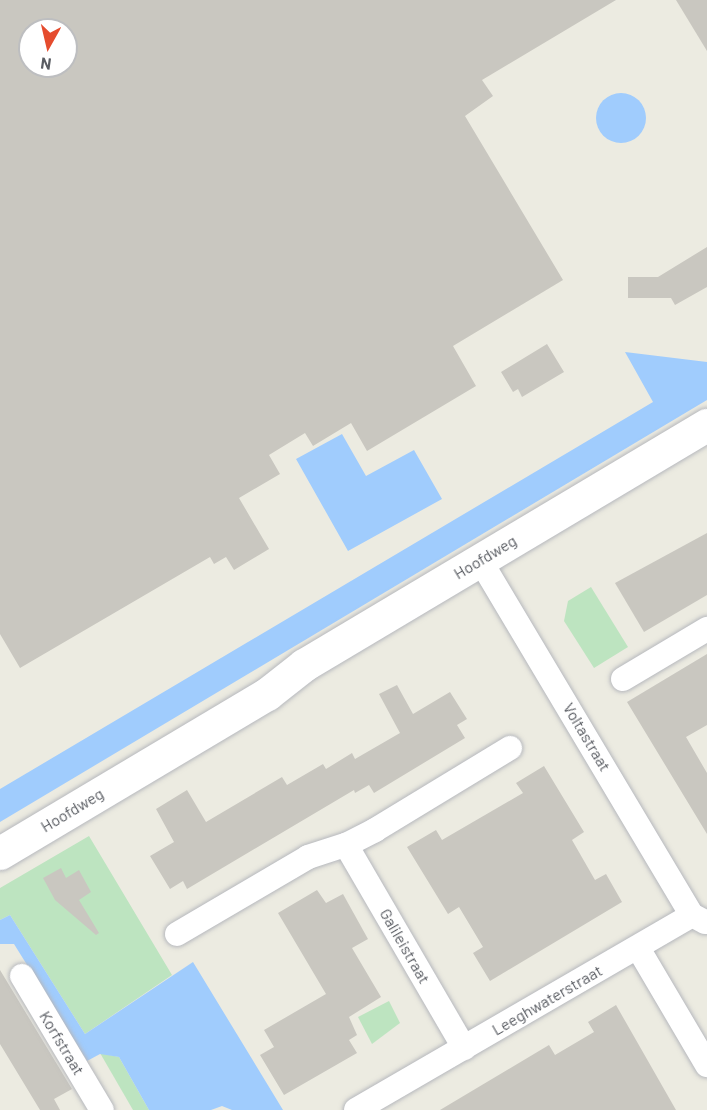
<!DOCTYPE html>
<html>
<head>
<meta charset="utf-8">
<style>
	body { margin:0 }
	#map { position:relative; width:707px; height:1110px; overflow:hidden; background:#ecebe1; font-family:Barlow,sans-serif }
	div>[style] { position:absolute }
	.green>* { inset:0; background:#bde4c0 }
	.water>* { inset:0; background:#a0ccfd }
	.round { border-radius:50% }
	.building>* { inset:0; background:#c9c7c0 }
	.roads { filter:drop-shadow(0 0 2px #b6b8bd) drop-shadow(0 0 2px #b6b8bd) }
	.street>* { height:24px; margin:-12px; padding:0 12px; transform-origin:12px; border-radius:12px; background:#fff }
	.secondary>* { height:33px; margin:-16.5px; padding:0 16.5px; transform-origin:16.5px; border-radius:16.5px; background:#fff }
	span { translate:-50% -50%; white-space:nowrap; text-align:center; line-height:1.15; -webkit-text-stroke:4.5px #fff; paint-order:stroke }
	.street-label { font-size:16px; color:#595c62 }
	.north { position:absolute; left:18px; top:18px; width:60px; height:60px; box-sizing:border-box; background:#fff; border:2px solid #bdbec0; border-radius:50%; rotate:188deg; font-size:16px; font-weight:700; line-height:24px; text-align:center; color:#595c62 }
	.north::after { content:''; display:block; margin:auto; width:21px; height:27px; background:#e54c2e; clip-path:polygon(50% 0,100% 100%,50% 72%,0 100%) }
</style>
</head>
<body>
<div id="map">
	<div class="green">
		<div style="clip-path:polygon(591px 587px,628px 647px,594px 668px,564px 621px,568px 601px)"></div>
		<div style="clip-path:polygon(89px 836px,172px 975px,85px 1034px,10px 915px,0 920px,0 888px)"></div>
		<div style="clip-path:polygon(389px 1001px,400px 1023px,372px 1044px,358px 1017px)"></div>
		<div style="clip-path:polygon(100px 1053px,119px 1057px,149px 1110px,133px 1110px)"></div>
	</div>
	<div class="water">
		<div class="round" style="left:596px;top:93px;width:50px;height:50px"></div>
		<div style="clip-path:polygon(625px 352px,707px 362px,707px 400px,0 822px,0 789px,653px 402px)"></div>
		<div style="clip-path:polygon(342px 434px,366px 476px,414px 450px,442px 499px,348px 551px,296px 459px)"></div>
		<div style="clip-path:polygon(10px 915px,85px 1034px,193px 962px,283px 1110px,232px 1110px,222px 1106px,211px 1110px,149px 1110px,119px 1057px,100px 1054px,87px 1061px,14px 944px,0 944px,0 920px)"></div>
	</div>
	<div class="building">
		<div style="clip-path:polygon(evenodd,0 0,616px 0,482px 80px,493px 96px,465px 116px,563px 280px,453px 346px,476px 386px,367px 451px,351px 423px,313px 446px,305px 433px,269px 455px,280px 474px,239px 498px,269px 549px,234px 570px,226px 557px,214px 564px,210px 557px,20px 668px,0 634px,0 0,30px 30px,66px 30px,66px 66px,30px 66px,30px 30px)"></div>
		<div style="clip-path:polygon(676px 0,707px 0,707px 51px)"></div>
		<div style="clip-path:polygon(707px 247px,707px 287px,675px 305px,671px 298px,628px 298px,628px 277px,658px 277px)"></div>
		<div style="clip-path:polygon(547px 344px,564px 372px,522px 397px,518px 389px,513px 392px,501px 372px)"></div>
		<div style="clip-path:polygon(707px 533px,707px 595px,644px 632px,615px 583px)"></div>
		<div style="clip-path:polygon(707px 654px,707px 725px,686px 737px,707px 773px,707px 834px,627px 702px)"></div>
		<div style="clip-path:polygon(397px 685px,413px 714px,450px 692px,467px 719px,457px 725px,465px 738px,374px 793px,369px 785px,355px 793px,354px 790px,187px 889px,183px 881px,170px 889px,150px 856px,174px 842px,156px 809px,187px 790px,206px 822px,282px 777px,287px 785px,323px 764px,326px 769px,352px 753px,355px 759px,400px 733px,379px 694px)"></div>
		<div style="clip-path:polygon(544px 766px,584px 832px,572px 840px,595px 880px,606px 874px,622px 902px,490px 981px,473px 953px,483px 947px,459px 907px,448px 914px,407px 847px,436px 830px,442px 840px,523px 793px,516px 783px)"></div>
		<div style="clip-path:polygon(61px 868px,66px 878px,79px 870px,91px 892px,79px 900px,99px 933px,96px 935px,55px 900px,43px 878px)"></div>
		<div style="clip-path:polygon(317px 890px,326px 903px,343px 894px,368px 939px,352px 948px,381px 997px,349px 1017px,357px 1035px,349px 1040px,357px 1053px,284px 1095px,260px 1055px,274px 1047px,264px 1030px,326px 994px,278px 913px)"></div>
		<div style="clip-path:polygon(0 970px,72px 1089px,54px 1099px,60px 1110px,40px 1110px,0 1044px)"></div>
		<div style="clip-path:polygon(616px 1005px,676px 1110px,440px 1110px,549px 1045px,555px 1055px,594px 1032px,588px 1022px)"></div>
	</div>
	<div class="roads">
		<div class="street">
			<div style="left:480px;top:560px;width:413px;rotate:59.2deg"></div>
			<div style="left:623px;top:679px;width:98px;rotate:-30.8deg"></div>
			<div style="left:346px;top:845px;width:235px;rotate:59.8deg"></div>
			<div style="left:177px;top:934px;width:152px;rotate:-30.4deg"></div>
			<div style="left:308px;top:857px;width:40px;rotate:-18deg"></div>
			<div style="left:346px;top:845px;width:33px;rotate:-27deg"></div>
			<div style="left:375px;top:830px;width:158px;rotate:-31.3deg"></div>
			<div style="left:638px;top:948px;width:136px;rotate:59.5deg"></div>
			<div style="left:22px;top:976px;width:156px;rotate:59.2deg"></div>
			<div style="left:356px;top:1110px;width:388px;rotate:-30.1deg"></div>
			<div style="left:692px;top:915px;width:15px;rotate:28deg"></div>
		</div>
		<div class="secondary">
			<div style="left:0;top:853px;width:311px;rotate:-30.8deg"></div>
			<div style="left:267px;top:694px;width:47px;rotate:-38.1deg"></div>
			<div style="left:304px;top:665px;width:469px;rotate:-30.8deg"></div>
		</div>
	</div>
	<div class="street-label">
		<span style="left:485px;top:557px;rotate:-31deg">Hoofdweg</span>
		<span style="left:587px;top:737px;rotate:59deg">Voltastraat</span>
		<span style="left:72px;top:810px;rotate:-31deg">Hoofdweg</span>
		<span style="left:405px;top:946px;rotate:60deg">Galileistraat</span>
		<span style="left:547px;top:1000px;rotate:-30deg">Leeghwaterstraat</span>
		<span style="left:62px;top:1043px;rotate:59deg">Korfstraat</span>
	</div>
	<div class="north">N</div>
</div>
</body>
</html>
